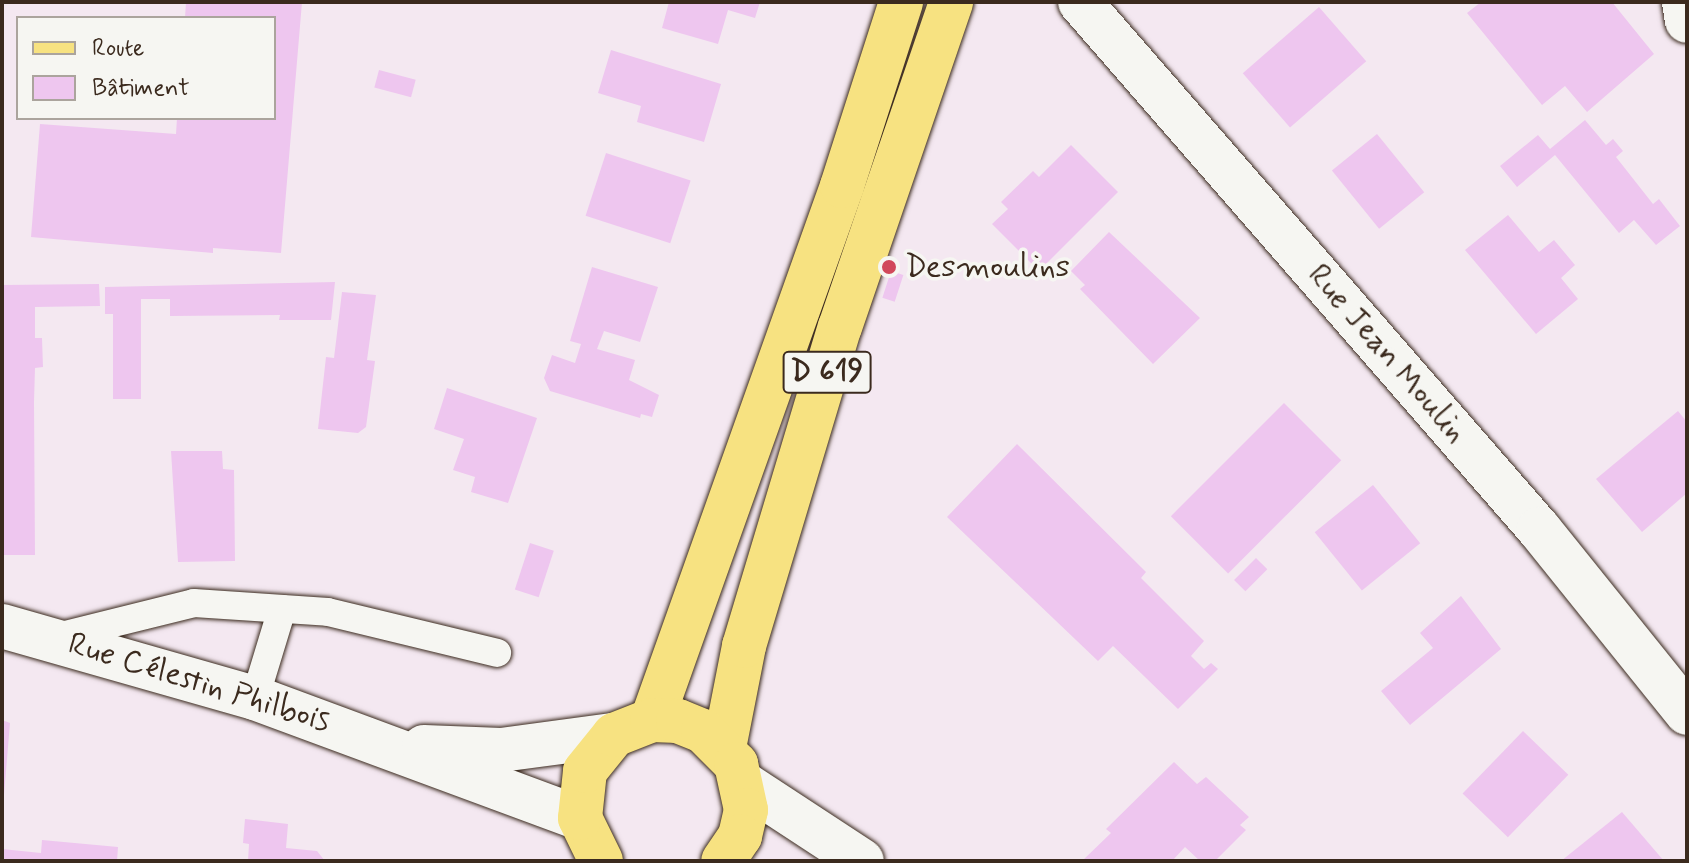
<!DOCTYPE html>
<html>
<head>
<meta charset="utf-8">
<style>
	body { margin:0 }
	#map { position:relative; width:1689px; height:863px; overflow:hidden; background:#f4e8f1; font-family:Mynerve,sans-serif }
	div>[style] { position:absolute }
	.building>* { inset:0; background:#eec6ef; transform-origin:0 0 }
	.roads { filter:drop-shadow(0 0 2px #3b2a1e) drop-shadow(0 0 2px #3b2a1e) }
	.service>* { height:28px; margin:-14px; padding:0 14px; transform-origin:14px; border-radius:14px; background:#f6f6f2 }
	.minor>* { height:44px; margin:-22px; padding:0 22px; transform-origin:22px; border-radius:22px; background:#f6f6f2 }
	.primary>* { height:44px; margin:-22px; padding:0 22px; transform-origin:22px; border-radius:22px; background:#f7e281 }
	.dots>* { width:22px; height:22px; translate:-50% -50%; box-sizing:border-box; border:4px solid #f6f6f2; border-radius:50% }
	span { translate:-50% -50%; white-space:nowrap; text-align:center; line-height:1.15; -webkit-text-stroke:7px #f6f6f2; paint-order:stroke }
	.shield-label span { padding:2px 6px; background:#f6f6f2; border:2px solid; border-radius:6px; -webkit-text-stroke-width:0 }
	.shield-label { font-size:30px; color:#3b2a1e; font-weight:700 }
	.poi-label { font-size:32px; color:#3b2a1e }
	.left { translate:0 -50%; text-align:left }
	.street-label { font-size:32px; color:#3b2a1e }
	.frame { position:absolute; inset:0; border:4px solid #3b2a1e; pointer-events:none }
	.legend { position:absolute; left:16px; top:16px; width:260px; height:104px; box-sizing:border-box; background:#f6f6f2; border:2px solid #aba49d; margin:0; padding:10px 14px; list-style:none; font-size:24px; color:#3b2a1e }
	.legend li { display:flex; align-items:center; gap:16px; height:40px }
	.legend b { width:40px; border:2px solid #aba49d }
</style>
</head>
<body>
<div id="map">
	<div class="building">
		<div style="clip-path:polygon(186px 2px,302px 2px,281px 253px,213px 248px,213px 253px,31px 237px,40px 124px,176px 134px,177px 118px,274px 118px,274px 18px,185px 18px)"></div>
		<div style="clip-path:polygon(669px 2px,760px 2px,755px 18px,728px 10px,718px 44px,662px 28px)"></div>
		<div style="clip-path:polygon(1481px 2px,1612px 2px,1654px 54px,1587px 112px,1565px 86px,1542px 105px,1467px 13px)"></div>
		<div style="left:1319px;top:7px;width:72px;height:101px;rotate:49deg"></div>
		<div style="clip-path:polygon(611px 50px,721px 84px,704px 142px,637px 122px,641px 106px,598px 93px)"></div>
		<div style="left:379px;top:70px;width:38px;height:18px;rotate:15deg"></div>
		<div style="clip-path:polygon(1585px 120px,1606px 145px,1613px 139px,1623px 151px,1616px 157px,1653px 204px,1659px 199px,1680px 226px,1656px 245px,1634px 220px,1619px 233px,1555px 155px,1517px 187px,1500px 166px,1538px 135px,1550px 149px)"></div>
		<div style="left:1377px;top:134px;width:75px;height:58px;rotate:51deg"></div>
		<div style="clip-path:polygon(1071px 145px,1118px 192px,1039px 271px,992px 224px,1008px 209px,1001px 202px,1033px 171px,1039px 177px)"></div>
		<div style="left:606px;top:153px;width:89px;height:66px;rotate:18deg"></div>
		<div style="clip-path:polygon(1508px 215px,1539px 252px,1554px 240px,1575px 265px,1561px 278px,1578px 299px,1536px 334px,1465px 250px)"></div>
		<div style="clip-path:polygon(1109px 232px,1200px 318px,1153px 364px,1080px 289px,1085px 285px,1071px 271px)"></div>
		<div style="clip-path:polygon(592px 267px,658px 287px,640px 342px,604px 331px,597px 349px,635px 360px,629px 380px,659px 395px,652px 417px,641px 414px,640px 418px,550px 391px,544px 378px,552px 355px,575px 363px,581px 344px,570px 341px)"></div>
		<div style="left:891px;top:271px;width:13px;height:28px;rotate:18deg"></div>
		<div style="clip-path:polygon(335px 282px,331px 320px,279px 320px,280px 315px,170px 316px,170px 299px,141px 299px,141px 399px,113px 399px,113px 314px,105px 314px,105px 287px)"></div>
		<div style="clip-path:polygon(99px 284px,100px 306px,35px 307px,35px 338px,42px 338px,43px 367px,35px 368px,34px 402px,35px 555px,2px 555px,2px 285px)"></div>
		<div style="clip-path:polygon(342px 292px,376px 295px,367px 360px,375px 361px,366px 427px,358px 433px,318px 429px,326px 357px,334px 358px)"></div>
		<div style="clip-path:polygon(447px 388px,537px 418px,508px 503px,471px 492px,475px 477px,453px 470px,464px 439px,434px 429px)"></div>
		<div style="left:1284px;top:403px;width:81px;height:160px;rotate:45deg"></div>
		<div style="clip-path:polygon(1678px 411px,1687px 422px,1687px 493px,1642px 532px,1596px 479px)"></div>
		<div style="clip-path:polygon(1017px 444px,1146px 572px,1141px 578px,1204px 641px,1191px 656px,1204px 669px,1211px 663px,1218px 669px,1178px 709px,1113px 646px,1098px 661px,947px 517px)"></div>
		<div style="clip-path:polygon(171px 451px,222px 451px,223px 469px,234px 470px,235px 561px,178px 562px)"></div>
		<div style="left:1373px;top:485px;width:75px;height:75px;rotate:51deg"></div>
		<div style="left:530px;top:543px;width:25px;height:49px;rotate:18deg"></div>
		<div style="left:1256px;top:558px;width:16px;height:31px;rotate:45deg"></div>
		<div style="clip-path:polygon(1461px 596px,1501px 649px,1410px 725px,1381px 691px,1433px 648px,1420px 633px)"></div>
		<div style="clip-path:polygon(2px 720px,10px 723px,4px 795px,2px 795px)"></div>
		<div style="left:1523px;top:731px;width:63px;height:87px;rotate:44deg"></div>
		<div style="clip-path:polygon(1174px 762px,1197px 784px,1206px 777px,1249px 817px,1240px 825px,1246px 830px,1215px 861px,1200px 861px,1185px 847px,1172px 861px,1082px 861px,1111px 833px,1106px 829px)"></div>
		<div style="clip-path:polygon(1622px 812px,1664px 861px,1561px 861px)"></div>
		<div style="clip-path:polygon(245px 819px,288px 824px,286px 848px,317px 851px,325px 861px,248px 861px,249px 844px,243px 843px)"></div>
		<div style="clip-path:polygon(42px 840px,118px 847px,117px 861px,2px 861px,2px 849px,41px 853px)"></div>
	</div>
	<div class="roads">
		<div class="service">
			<div style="left:53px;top:638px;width:145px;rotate:-13.9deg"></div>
			<div style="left:194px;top:603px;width:134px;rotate:3.8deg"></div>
			<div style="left:328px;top:612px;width:174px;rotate:13.6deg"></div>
			<div style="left:255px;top:698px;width:93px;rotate:-73.1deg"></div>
		</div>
		<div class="minor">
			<div style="left:1080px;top:2px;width:699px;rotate:48.95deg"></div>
			<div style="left:1539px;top:529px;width:236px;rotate:51.2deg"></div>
			<div style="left:1684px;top:2px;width:19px;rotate:81deg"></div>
			<div style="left:2px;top:626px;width:263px;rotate:15.9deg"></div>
			<div style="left:255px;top:698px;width:346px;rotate:20.3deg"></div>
			<div style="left:424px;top:747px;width:77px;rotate:2.2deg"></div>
			<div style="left:501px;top:750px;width:114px;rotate:-7.6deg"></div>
			<div style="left:743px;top:783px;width:142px;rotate:33.2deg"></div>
		</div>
		<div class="primary">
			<div style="left:652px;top:720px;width:567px;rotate:-70.41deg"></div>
			<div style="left:842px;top:186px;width:193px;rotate:-72.2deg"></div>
			<div style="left:724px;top:748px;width:104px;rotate:-78.9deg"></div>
			<div style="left:744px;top:646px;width:333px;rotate:-73.3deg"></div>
			<div style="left:840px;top:327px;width:343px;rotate:-71.1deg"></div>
			<div style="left:601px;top:861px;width:48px;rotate:-116deg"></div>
			<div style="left:580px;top:818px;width:47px;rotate:-83.9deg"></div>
			<div style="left:585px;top:771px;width:46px;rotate:-51.1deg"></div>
			<div style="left:614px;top:735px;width:41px;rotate:-21.5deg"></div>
			<div style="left:652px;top:720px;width:26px;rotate:2deg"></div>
			<div style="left:678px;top:721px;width:27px;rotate:22deg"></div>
			<div style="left:703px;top:731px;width:47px;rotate:45deg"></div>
			<div style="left:736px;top:764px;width:47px;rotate:77.7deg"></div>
			<div style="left:746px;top:810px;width:27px;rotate:103deg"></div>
			<div style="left:740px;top:836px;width:30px;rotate:124deg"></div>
		</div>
	</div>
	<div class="dots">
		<div style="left:889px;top:267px;background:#d1495b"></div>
	</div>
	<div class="shield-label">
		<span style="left:827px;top:372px">D 619</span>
	</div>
	<div class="poi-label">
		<span class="left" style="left:905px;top:267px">Desmoulins</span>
	</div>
	<div class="street-label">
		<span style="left:1387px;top:354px;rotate:49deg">Rue Jean Moulin</span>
		<span style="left:199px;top:683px;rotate:17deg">Rue Célestin Philbois</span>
	</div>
	<div class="frame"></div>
	<ul class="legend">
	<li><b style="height:10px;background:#f7e281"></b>Route</li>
	<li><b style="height:22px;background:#eec6ef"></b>Bâtiment</li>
	</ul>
</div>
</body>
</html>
